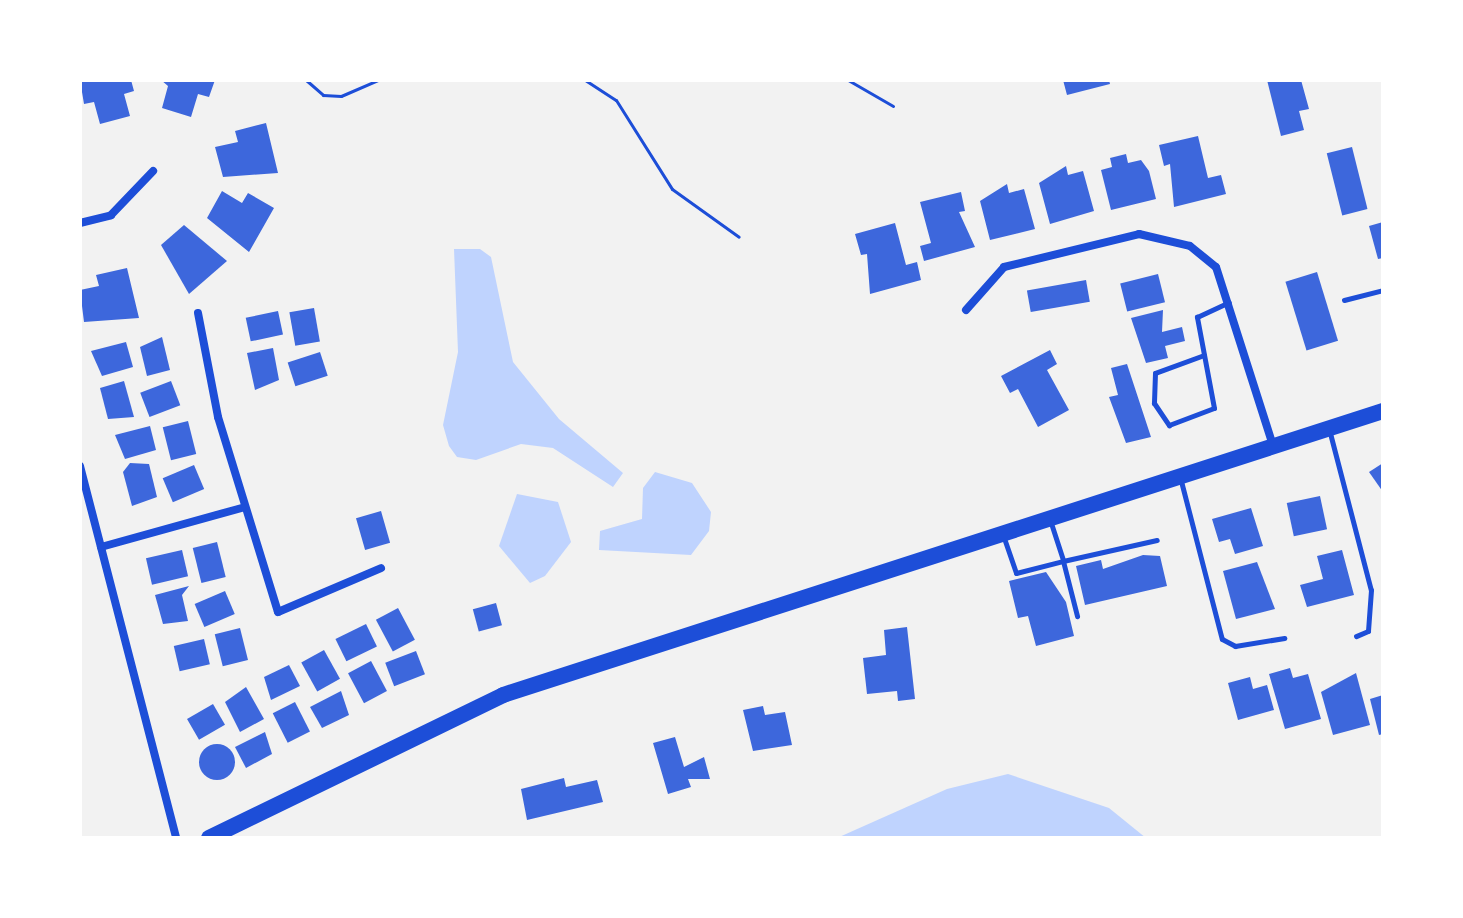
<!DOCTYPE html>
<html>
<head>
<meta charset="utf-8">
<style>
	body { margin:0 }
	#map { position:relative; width:1463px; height:918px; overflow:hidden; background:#f2f2f2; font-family:Spectral,serif }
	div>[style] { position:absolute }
	.water>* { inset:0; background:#bfd3fe }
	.building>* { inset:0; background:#3d67dc; transform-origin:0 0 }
	.round { border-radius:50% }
	.path>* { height:3px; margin:-1.5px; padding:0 1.5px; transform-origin:1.5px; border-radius:1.5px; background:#1d4ed8 }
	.service>* { height:5px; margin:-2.5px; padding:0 2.5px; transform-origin:2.5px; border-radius:2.5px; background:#1d4ed8 }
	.minor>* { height:8px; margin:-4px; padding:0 4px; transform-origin:4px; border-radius:4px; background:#1d4ed8 }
	.secondary>* { height:16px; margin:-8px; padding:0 8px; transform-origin:8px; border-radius:8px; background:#1d4ed8 }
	span { translate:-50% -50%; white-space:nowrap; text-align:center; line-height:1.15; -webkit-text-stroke:6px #fff; paint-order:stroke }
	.frame { position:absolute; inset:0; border:82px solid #fff; pointer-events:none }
</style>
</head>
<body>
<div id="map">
	<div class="water">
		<div style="clip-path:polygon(454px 249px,480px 249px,491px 257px,513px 362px,559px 419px,623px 473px,613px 487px,553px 448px,521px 444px,476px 460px,457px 457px,449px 446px,443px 425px,458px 352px)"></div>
		<div style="clip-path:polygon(655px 472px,692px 483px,711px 512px,709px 531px,691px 555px,599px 550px,600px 531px,642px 519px,643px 488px)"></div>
		<div style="clip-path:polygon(517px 494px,558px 502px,571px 542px,545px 576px,530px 583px,499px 546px)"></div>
		<div style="clip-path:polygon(1008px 774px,1109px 808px,1146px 838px,837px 838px,947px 789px)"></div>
	</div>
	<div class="building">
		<div style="clip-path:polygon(80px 80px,131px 80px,134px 91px,124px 94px,130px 116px,100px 124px,94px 102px,84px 104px)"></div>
		<div style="clip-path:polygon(161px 80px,215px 80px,209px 97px,198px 94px,191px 117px,162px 108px,168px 86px)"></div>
		<div style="clip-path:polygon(1063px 80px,1109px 80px,1110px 84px,1067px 95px)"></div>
		<div style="clip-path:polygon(1267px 80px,1301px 80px,1309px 109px,1299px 111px,1304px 130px,1281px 136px)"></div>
		<div style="clip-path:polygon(266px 123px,278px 173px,223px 177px,215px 147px,238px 142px,235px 131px)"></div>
		<div style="clip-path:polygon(1198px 136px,1208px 178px,1221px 175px,1226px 194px,1174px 207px,1170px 164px,1164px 166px,1159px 145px)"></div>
		<div style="left:1352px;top:147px;width:64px;height:26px;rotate:76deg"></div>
		<div style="clip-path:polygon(1126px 154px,1128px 163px,1141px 160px,1149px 171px,1156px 199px,1111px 210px,1101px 170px,1112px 167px,1110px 158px)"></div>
		<div style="clip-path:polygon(1066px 166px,1068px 175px,1083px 171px,1094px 211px,1050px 224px,1039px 183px)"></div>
		<div style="clip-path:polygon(1007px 184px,1009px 193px,1024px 189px,1035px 229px,990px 240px,980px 201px)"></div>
		<div style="clip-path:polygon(222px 191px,242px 203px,248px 193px,274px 208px,249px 252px,207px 218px)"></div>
		<div style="clip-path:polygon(961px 192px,965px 211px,959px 212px,975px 247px,924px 261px,920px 246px,931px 243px,920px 202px)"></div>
		<div style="clip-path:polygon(1383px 222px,1383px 258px,1378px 259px,1369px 226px)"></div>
		<div style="clip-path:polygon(895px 223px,906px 265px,917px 262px,921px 280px,870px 294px,867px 254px,861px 255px,855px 234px)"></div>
		<div style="clip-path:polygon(184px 225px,227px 261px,189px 294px,161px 245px)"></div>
		<div style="clip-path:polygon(127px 268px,139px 318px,84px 322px,80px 290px,99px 286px,96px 275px)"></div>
		<div style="left:1317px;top:272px;width:72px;height:33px;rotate:73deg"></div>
		<div style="left:1158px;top:274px;width:29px;height:39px;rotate:76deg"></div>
		<div style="left:1086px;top:280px;width:22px;height:60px;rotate:80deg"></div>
		<div style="left:314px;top:308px;width:34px;height:25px;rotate:80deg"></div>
		<div style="clip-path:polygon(1163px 310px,1162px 332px,1182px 327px,1185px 341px,1165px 346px,1168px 358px,1146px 363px,1131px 318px)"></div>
		<div style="left:278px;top:311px;width:24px;height:33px;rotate:78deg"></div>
		<div style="clip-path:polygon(162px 337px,170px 370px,147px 376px,140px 347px)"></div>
		<div style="clip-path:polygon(126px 342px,133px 367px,102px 376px,91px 351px)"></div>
		<div style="clip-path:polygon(273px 348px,279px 380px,255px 390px,247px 353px)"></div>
		<div style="clip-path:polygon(1050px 350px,1057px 364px,1047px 370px,1069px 410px,1038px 427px,1018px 389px,1010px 393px,1001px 376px)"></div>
		<div style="left:320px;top:352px;width:25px;height:34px;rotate:72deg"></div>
		<div style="clip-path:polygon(1127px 364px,1151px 437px,1126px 443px,1109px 397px,1118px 395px,1111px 368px)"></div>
		<div style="clip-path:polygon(124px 381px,134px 417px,108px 419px,100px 388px)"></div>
		<div style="left:171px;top:381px;width:26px;height:33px;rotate:69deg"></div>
		<div style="left:188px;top:421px;width:34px;height:26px;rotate:76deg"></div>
		<div style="clip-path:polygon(150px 426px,156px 450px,125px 459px,115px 435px)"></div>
		<div style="clip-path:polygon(130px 463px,149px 464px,157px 497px,132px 506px,123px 472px)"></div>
		<div style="clip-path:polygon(1383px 463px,1383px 492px,1369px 472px)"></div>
		<div style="left:194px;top:465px;width:26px;height:34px;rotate:67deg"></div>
		<div style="left:1320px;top:496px;width:34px;height:34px;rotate:78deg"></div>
		<div style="clip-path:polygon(1251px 508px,1263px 546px,1235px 554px,1230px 539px,1219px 542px,1212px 519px)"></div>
		<div style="left:381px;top:511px;width:33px;height:26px;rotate:74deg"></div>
		<div style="left:217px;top:542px;width:36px;height:25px;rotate:76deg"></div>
		<div style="left:182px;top:550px;width:27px;height:37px;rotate:77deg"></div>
		<div style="clip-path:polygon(1342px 550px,1354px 595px,1307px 607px,1300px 585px,1323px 579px,1317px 556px)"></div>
		<div style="clip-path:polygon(1143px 555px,1160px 556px,1167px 586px,1085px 605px,1076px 566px,1101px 560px,1103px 569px)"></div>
		<div style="clip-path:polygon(1257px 562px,1275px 609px,1236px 619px,1223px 571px)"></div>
		<div style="clip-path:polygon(1046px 572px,1066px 602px,1074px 636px,1036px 646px,1028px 616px,1018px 618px,1009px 581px)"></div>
		<div style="clip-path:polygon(189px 586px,182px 595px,188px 621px,163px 624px,155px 595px)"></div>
		<div style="left:225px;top:591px;width:25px;height:33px;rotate:67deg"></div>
		<div style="left:496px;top:603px;width:23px;height:24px;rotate:75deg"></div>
		<div style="left:398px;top:608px;width:36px;height:25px;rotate:62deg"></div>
		<div style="left:366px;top:624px;width:25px;height:34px;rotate:64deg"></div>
		<div style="clip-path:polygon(907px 627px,915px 699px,898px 701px,897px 691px,867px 694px,863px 658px,886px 655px,884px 630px)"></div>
		<div style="left:240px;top:628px;width:33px;height:26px;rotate:76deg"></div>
		<div style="left:204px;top:639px;width:26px;height:31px;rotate:77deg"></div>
		<div style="left:324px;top:650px;width:33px;height:26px;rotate:61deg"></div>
		<div style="left:416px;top:651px;width:25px;height:33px;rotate:69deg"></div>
		<div style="left:371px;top:661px;width:34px;height:26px;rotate:62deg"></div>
		<div style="clip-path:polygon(289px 665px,300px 686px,271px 700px,264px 677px)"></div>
		<div style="clip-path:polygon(1290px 668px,1293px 678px,1308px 674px,1321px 719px,1285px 729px,1269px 674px)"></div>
		<div style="clip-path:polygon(1356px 673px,1370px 725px,1333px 735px,1321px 692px)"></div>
		<div style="clip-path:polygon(1250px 677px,1253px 689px,1267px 685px,1274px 710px,1238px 720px,1228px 683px)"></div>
		<div style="clip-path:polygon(246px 687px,264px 719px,240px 732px,225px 702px)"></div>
		<div style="clip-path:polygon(341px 691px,349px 715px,322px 728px,310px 707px)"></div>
		<div style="clip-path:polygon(1383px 695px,1383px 734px,1379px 735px,1370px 699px)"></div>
		<div style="left:295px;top:702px;width:33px;height:25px;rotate:63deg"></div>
		<div style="left:213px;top:704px;width:24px;height:30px;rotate:60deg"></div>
		<div style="clip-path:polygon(763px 706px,765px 715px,785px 712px,792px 745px,753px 751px,743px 710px)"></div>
		<div style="clip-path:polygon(265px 732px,272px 754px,246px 768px,235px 747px)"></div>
		<div style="clip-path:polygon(675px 737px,684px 767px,704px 757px,710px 779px,688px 779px,691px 787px,668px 794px,653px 743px)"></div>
		<div class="round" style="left:199px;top:744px;width:36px;height:36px"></div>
		<div style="clip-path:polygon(564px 778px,566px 787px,597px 780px,603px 802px,527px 820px,521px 789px)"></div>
	</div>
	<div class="path">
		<div style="left:306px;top:80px;width:23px;rotate:41deg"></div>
		<div style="left:323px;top:95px;width:18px;rotate:3deg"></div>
		<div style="left:341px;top:96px;width:40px;rotate:-23.4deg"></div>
		<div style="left:585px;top:80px;width:37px;rotate:33deg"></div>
		<div style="left:616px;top:100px;width:105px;rotate:57.8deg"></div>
		<div style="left:672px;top:189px;width:82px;rotate:35.6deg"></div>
		<div style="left:848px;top:80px;width:52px;rotate:30deg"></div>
	</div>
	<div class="service">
		<div style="left:1344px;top:300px;width:40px;rotate:-14.4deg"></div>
		<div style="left:1204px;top:355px;width:52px;rotate:159.8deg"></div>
		<div style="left:1155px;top:373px;width:30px;rotate:92deg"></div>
		<div style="left:1154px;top:403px;width:27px;rotate:56deg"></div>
		<div style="left:1169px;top:425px;width:48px;rotate:-20.7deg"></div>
		<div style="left:1214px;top:408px;width:93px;rotate:-100.6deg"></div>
		<div style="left:1197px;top:317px;width:35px;rotate:-25deg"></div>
		<div style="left:1330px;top:433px;width:162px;rotate:75.4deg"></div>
		<div style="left:1371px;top:590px;width:41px;rotate:94.2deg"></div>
		<div style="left:1368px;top:631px;width:13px;rotate:157deg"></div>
		<div style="left:1181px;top:481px;width:163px;rotate:75.5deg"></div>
		<div style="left:1222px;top:639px;width:15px;rotate:28deg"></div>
		<div style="left:1235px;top:646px;width:50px;rotate:-9.3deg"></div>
		<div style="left:1051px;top:523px;width:40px;rotate:72deg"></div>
		<div style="left:1063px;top:561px;width:96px;rotate:-12.6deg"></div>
		<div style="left:1004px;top:538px;width:37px;rotate:71deg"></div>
		<div style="left:1016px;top:573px;width:49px;rotate:-14.3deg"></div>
		<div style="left:1063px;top:561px;width:57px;rotate:75.7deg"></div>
	</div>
	<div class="minor">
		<div style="left:80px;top:223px;width:32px;rotate:-14deg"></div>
		<div style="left:111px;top:215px;width:61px;rotate:-46.3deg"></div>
		<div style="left:966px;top:310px;width:57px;rotate:-48.5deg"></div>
		<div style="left:1004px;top:267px;width:139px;rotate:-13.7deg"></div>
		<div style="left:1139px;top:234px;width:52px;rotate:13.2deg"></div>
		<div style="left:1190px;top:246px;width:33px;rotate:39deg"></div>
		<div style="left:1216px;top:267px;width:188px;rotate:72.3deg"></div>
		<div style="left:198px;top:313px;width:106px;rotate:79.1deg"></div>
		<div style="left:218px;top:417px;width:204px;rotate:72.9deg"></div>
		<div style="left:278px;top:612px;width:112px;rotate:-23.1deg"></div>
		<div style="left:80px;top:466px;width:384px;rotate:75.5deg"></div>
		<div style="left:101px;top:547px;width:146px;rotate:-15.5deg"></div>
	</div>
	<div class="secondary">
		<div style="left:209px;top:838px;width:327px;rotate:-25.9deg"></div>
		<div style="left:503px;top:695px;width:925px;rotate:-17.89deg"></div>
	</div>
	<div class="frame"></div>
</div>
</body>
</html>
